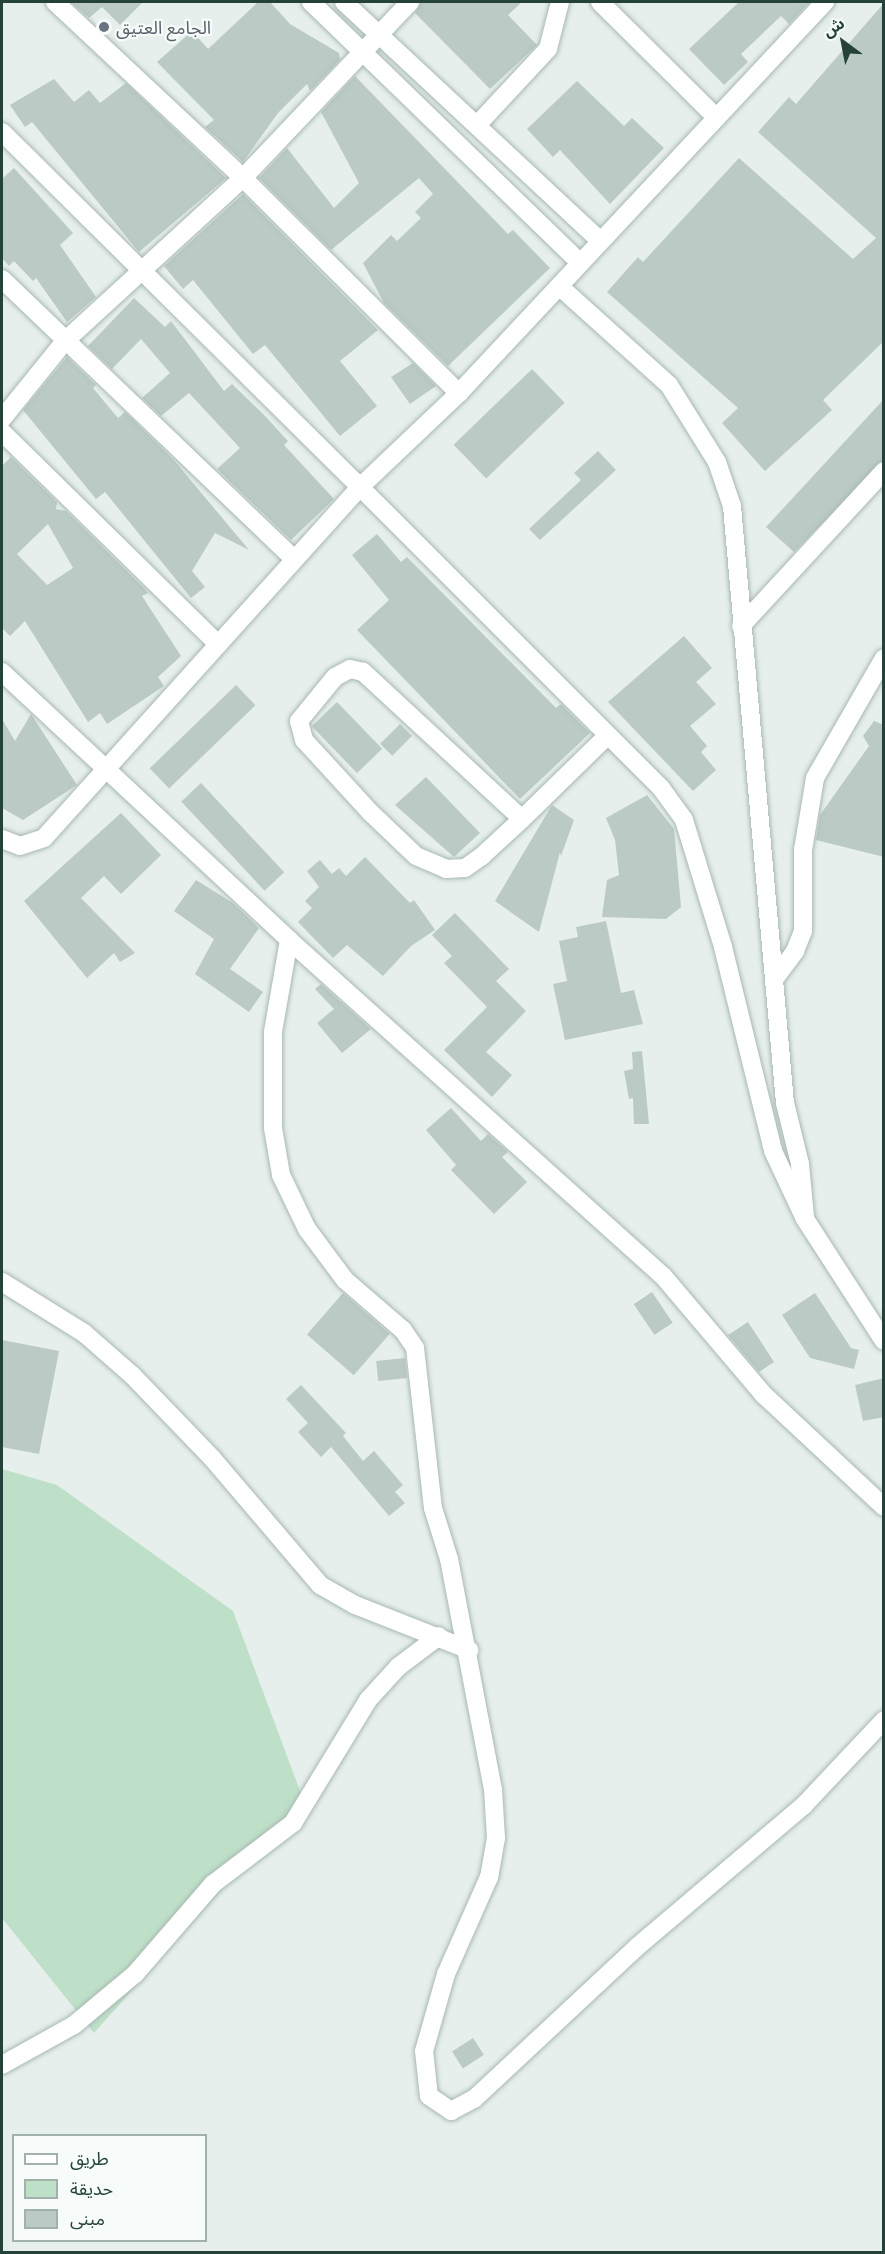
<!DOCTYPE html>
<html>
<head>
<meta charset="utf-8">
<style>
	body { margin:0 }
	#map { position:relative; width:885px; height:2254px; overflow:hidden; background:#e6efeb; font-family:Ubuntu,"Noto Sans Arabic",sans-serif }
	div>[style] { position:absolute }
	.green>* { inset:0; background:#bfe0c8 }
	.building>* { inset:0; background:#bbcac4; transform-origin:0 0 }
	.roads { filter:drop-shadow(0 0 2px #a8b8b2) drop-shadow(0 0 2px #a8b8b2) }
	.minor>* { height:18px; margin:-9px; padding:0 9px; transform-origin:9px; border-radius:9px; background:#fff }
	.tertiary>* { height:18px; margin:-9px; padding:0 9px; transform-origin:9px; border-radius:9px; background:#fff }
	.dots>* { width:16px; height:16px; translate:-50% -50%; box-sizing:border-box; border:3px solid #f7fbf9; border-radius:50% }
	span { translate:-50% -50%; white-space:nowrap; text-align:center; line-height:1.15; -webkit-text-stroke:4.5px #f7fbf9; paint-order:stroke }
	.worship-label { font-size:18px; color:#5b616d }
	.left { translate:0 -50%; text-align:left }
	.frame { position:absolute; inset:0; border:3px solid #24423a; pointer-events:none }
	.legend { position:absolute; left:12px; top:2134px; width:195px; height:108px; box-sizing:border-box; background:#f7fbf9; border:2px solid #a3b1ad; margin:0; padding:8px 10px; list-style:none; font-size:18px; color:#24423a }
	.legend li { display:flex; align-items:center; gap:12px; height:30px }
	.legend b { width:30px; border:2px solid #a3b1ad }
	.north { position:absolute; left:813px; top:12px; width:60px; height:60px; -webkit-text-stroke:4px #f7fbf9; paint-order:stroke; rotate:328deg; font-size:16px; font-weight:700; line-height:24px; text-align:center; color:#24423a }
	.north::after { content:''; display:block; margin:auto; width:21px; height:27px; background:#24423a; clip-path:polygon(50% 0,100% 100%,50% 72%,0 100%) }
</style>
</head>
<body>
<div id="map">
	<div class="green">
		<div style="clip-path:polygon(2px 1469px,57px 1485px,233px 1611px,303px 1799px,94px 2033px,2px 1918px)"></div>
	</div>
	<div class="building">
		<div style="clip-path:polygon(71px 2px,143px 2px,120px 25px,102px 7px,89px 18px)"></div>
		<div style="clip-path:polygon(258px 2px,270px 2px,290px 24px,339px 53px,340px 60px,310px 91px,307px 84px,278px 113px,243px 162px,205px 127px,214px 120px,157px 62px,192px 31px,208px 49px)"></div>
		<div style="clip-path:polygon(421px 2px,522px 2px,508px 15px,537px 45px,490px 89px,415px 13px)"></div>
		<div style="clip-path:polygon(739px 2px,810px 2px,789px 24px,781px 16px,741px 54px,748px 62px,724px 85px,689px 49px)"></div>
		<div style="clip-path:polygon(884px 3px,884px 341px,823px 400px,832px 410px,765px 471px,722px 423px,738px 408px,607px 292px,638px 257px,643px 262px,739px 158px,853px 259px,876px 238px,758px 132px,789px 97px,796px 104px)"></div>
		<div style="clip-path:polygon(355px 76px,508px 234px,513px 230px,550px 268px,448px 366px,384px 303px,363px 263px,391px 235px,397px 241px,421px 218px,415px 212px,433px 194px,419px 178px,331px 250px,259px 178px,287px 148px,334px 208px,359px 183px,321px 112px)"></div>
		<div style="clip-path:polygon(54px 79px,74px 102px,89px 90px,100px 103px,126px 83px,226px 178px,139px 252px,32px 122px,25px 127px,10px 105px)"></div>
		<div style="clip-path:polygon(577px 81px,624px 126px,632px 118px,664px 148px,610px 204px,560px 150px,553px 157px,527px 129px)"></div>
		<div style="clip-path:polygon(14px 168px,73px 233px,60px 245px,96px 297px,67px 322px,36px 278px,33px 281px,14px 261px,9px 266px,2px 258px,2px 179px)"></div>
		<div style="clip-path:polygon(243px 194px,378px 330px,340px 361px,377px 406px,340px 436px,265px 345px,253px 354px,193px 280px,183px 289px,164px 266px)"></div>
		<div style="clip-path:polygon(134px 298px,165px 327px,171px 321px,224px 391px,232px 384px,265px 416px,288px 441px,284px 445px,334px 499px,291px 540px,217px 469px,240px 448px,189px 393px,161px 416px,142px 398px,170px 373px,141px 339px,112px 369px,88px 346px)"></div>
		<div style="clip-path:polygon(67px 357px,96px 385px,93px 388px,118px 418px,125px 412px,173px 459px,249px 550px,215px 533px,192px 571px,205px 587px,191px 598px,105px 492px,96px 499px,23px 410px)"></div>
		<div style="clip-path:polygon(413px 363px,436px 386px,410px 404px,391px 377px)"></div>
		<div style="left:532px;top:369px;width:47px;height:109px;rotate:46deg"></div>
		<div style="clip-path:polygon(884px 399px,884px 460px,794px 552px,766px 527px)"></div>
		<div style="clip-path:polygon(598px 451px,616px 470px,540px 540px,529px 529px,581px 480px,574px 473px)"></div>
		<div style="clip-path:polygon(evenodd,11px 457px,57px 502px,56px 509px,66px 511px,144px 588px,148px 593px,142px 596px,181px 656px,158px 677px,164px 686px,107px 724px,100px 713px,88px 722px,25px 621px,10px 636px,2px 628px,2px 466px,11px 457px,48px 524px,73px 568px,47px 585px,17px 554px,48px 524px)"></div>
		<div style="clip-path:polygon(377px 534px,401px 562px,407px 557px,556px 708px,561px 704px,590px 733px,520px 799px,357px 630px,389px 600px,352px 555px)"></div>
		<div style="clip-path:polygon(684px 636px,712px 668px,696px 682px,716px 704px,690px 726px,707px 746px,701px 752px,716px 770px,693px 791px,608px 702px)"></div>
		<div style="left:236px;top:685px;width:28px;height:120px;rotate:46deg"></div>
		<div style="left:337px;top:702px;width:65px;height:35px;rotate:46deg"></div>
		<div style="clip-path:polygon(31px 714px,77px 785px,23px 820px,2px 808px,2px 719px,15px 741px)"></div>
		<div style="clip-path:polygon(874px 721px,884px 725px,884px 857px,816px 840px,820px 815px,869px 746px,863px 736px)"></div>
		<div style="left:400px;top:724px;width:17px;height:28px;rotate:45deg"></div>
		<div style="clip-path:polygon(426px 777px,480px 833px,454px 857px,395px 805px)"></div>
		<div style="left:201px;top:783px;width:122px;height:27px;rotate:47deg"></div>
		<div style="clip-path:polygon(647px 795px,674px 829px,681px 907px,666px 919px,602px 917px,607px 880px,619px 875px,615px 840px,606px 818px)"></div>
		<div style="clip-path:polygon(552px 805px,574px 820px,561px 856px,560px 852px,539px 932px,495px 901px)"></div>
		<div style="clip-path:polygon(121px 813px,161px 855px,121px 894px,104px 876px,81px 898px,135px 953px,120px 962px,114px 953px,87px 978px,24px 901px)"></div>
		<div style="clip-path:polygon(365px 857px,410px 903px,414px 900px,435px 930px,411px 946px,383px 976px,347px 945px,333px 958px,298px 922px,312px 908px,305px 901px,319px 887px,307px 871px,320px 860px,332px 874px,339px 868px,346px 876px)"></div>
		<div style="clip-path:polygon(196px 880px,233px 903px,259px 928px,230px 969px,263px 992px,249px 1012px,195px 974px,214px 939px,174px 911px)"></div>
		<div style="clip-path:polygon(455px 913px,509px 969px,496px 981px,526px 1011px,486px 1052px,512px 1075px,492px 1097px,444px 1050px,487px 1007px,444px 963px,452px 956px,432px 935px)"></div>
		<div style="clip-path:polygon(606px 921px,621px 993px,634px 990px,643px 1024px,565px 1040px,553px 984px,567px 981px,559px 941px,578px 937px,576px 927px)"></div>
		<div style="clip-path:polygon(321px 984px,371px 1029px,342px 1053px,317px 1023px,334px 1009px,315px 989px)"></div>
		<div style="clip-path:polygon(642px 1051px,649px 1124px,634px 1124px,633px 1098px,629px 1099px,624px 1071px,633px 1069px,632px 1052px)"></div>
		<div style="clip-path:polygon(451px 1108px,481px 1141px,488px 1134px,508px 1152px,502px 1157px,527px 1182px,494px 1214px,451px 1170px,456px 1165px,426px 1130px)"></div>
		<div style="left:652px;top:1292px;width:37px;height:22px;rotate:56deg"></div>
		<div style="left:343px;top:1293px;width:62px;height:55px;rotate:41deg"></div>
		<div style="clip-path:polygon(815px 1293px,851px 1348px,859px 1350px,854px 1369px,810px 1358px,782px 1315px)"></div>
		<div style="clip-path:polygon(748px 1322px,774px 1362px,759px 1372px,728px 1335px)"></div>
		<div style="clip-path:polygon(2px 1340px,59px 1351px,39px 1454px,2px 1447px)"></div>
		<div style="left:405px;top:1358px;width:20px;height:29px;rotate:84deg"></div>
		<div style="clip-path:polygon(884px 1378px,884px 1417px,863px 1421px,855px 1385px)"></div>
		<div style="clip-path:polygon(301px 1385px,346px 1433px,343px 1436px,363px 1461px,374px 1451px,403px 1485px,395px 1492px,405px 1503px,389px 1516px,331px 1447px,321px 1457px,298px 1432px,308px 1423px,286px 1399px)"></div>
		<div style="left:473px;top:2038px;width:20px;height:25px;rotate:57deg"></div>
	</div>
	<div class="roads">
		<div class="minor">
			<div style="left:55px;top:2px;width:258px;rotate:43.1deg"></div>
			<div style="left:243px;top:178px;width:305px;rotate:44.9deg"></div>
			<div style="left:311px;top:2px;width:375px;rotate:44.1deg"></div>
			<div style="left:344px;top:2px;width:350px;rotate:43deg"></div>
			<div style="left:600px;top:2px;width:163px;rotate:44.8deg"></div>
			<div style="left:478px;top:124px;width:103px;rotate:-47deg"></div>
			<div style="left:548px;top:49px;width:49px;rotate:-75.7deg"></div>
			<div style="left:2px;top:132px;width:504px;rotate:44.76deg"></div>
			<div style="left:360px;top:487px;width:137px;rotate:-43.5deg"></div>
			<div style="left:459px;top:393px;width:536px;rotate:-46.89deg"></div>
			<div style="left:2px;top:279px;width:402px;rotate:43.8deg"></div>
			<div style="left:559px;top:286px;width:148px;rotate:42deg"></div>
			<div style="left:669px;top:385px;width:91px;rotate:58.1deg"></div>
			<div style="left:717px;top:462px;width:46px;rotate:71.2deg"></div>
			<div style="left:732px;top:506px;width:599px;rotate:84.93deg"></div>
			<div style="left:785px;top:1103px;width:63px;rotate:76.2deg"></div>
			<div style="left:800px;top:1164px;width:53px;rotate:84.6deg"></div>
			<div style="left:2px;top:419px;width:100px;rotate:-51.1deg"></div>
			<div style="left:65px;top:341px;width:241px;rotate:-42.5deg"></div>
			<div style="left:243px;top:178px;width:243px;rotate:-46.5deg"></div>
			<div style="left:2px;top:432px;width:303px;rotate:44.5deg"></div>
			<div style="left:741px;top:626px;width:211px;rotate:-47.3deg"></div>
			<div style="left:2px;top:672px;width:393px;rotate:43deg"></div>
			<div style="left:289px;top:940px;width:503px;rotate:41.94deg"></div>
			<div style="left:663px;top:1276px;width:156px;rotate:49.7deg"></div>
			<div style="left:764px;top:1395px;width:164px;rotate:43deg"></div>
			<div style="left:522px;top:819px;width:217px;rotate:-137.2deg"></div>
			<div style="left:363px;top:672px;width:13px;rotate:-167deg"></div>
			<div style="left:350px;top:669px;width:17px;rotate:152deg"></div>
			<div style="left:335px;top:677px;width:57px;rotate:129.3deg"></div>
			<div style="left:299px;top:721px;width:20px;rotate:75deg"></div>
			<div style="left:304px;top:740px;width:99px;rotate:47.5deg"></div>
			<div style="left:371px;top:813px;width:62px;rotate:43.7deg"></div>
			<div style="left:416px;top:856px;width:33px;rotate:23deg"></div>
			<div style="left:446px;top:869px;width:19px;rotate:-3deg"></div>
			<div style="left:465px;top:868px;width:21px;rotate:-35deg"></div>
			<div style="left:482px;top:856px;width:54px;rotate:-42.8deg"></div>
			<div style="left:522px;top:819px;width:119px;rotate:-44.3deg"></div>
			<div style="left:289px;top:940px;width:93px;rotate:99.9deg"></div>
			<div style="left:273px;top:1032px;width:96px;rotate:90deg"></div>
			<div style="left:273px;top:1128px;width:48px;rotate:80.3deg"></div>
			<div style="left:281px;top:1175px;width:60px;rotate:64.3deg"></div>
			<div style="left:307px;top:1229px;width:64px;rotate:53.3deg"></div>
			<div style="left:345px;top:1280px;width:77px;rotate:40.8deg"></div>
			<div style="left:403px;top:1330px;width:22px;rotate:56deg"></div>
			<div style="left:415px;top:1348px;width:161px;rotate:83.6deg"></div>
			<div style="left:433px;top:1508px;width:53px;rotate:72.6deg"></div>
			<div style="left:449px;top:1559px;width:234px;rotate:79.2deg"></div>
			<div style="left:493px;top:1789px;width:49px;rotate:86.5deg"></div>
			<div style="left:496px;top:1838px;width:40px;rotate:100deg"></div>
			<div style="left:489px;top:1877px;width:106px;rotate:113.9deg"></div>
			<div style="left:446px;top:1974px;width:80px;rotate:105.9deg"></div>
			<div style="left:424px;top:2051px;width:45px;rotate:83.7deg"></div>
			<div style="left:429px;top:2096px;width:27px;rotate:34deg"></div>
			<div style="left:451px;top:2111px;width:26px;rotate:-28deg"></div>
			<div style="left:474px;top:2099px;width:224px;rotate:-43deg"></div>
			<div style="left:638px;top:1946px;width:218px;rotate:-40.3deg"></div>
			<div style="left:804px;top:1805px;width:117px;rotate:-46.7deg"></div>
			<div style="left:775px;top:978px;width:34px;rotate:-53deg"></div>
			<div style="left:795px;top:951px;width:22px;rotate:-68deg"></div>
			<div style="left:803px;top:931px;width:81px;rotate:-90deg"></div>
			<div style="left:803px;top:850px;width:73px;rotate:-80.5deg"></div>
			<div style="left:815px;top:778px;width:138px;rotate:-60.1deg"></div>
			<div style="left:2px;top:1282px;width:97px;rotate:31.9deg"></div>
			<div style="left:84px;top:1333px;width:64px;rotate:41.2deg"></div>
			<div style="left:132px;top:1375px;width:115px;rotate:46.1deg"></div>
			<div style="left:212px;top:1458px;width:167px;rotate:49.6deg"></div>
			<div style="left:320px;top:1585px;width:40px;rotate:29.7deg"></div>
			<div style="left:355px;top:1605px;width:123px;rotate:21.5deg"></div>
			<div style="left:2px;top:2065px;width:82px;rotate:-29.1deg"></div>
			<div style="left:74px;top:2025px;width:80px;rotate:-39.9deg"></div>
			<div style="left:135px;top:1974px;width:119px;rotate:-49.1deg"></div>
			<div style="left:213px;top:1884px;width:101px;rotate:-37.3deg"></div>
			<div style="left:293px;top:1823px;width:144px;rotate:-58.6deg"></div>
			<div style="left:368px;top:1700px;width:45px;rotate:-47.7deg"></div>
			<div style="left:398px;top:1667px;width:51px;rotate:-37.1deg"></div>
		</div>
		<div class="tertiary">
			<div style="left:2px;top:839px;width:19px;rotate:21deg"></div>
			<div style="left:20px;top:846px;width:25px;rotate:-18deg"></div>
			<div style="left:44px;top:838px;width:472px;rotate:-48deg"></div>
			<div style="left:360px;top:487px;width:426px;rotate:45deg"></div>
			<div style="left:661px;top:788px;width:39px;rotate:54deg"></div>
			<div style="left:684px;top:820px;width:133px;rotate:72.9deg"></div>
			<div style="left:723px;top:947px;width:210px;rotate:76.2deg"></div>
			<div style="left:773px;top:1151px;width:75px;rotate:64.8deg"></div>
			<div style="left:805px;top:1219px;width:145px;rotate:57.1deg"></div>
		</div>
	</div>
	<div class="dots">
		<div style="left:104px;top:27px;background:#6b7280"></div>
	</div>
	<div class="worship-label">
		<span class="left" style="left:116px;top:27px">الجامع العتيق</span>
	</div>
	<div class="frame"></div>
	<ul class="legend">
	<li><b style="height:8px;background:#fff"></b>طريق</li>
	<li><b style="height:16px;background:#bfe0c8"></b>حديقة</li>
	<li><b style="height:16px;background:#bbcac4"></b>مبنى</li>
	</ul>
	<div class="north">ش</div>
</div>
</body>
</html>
